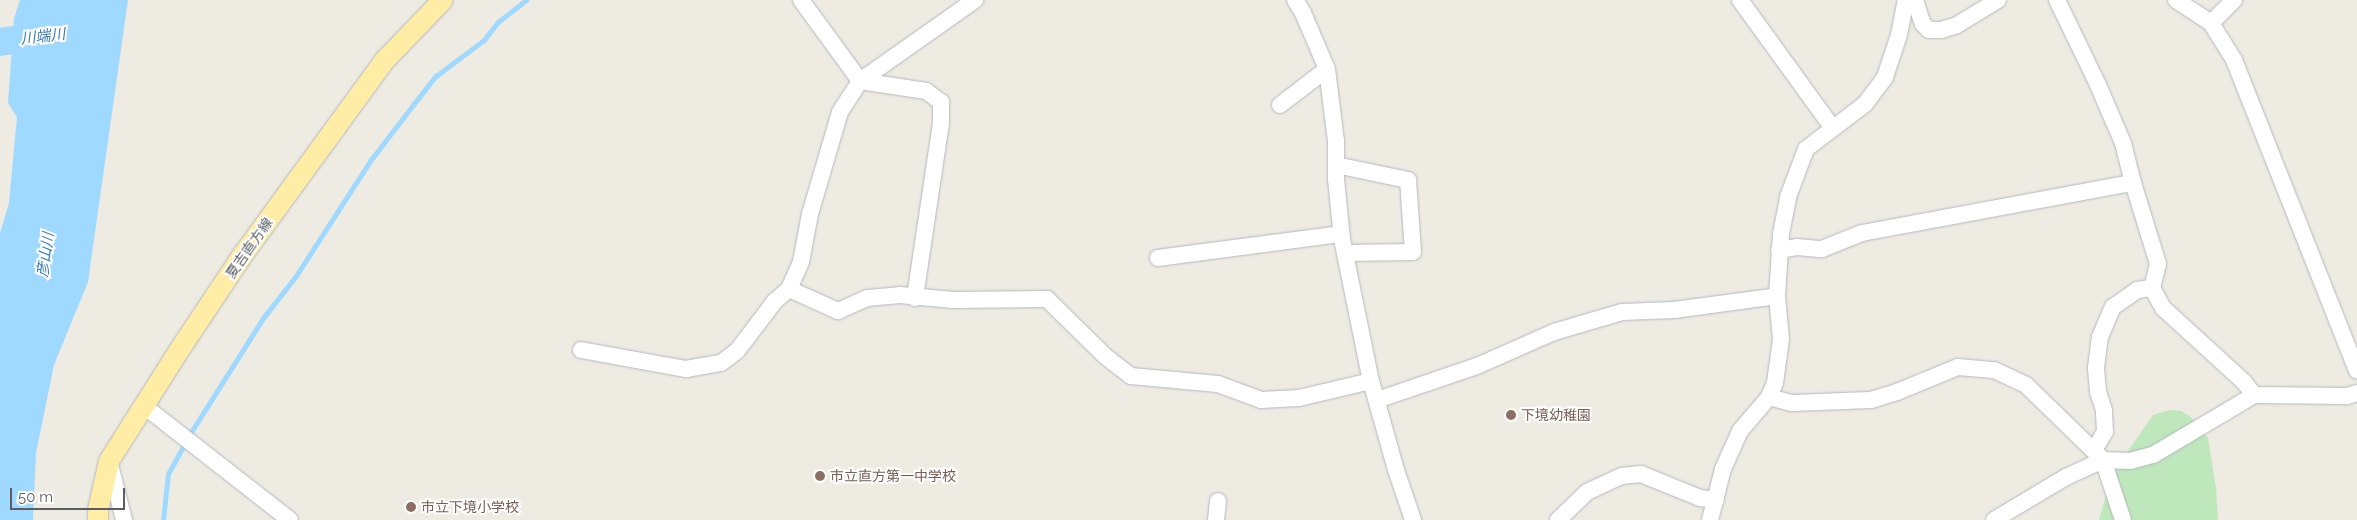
<!DOCTYPE html>
<html>
<head>
<meta charset="utf-8">
<style>
	body { margin:0 }
	#map { position:relative; width:2357px; height:520px; overflow:hidden; background:#eeebe2; font-family:Raleway,"Noto Sans JP",sans-serif }
	div>[style] { position:absolute }
	.green>* { inset:0; background:#bee7bc }
	.water>* { inset:0; background:#a0d9ff }
	.stream>* { height:4.5px; margin:-2.25px; padding:0 2.25px; transform-origin:2.25px; border-radius:2.25px; background:#a0d9ff }
	.river>* { height:28px; margin:-14px; padding:0 14px; transform-origin:14px; border-radius:14px; background:#a0d9ff }
	.roads { filter:drop-shadow(0 0 1px #b4b8bd) drop-shadow(0 0 1px #b4b8bd) }
	.minor>* { height:16px; margin:-8px; padding:0 8px; transform-origin:8px; border-radius:8px; background:#fff }
	.major>* { height:20px; margin:-10px; padding:0 10px; transform-origin:10px; border-radius:10px; background:#ffeda5 }
	.dots>* { width:14px; height:14px; translate:-50% -50%; box-sizing:border-box; border:2px solid #fff; border-radius:50% }
	span { translate:-50% -50%; white-space:nowrap; text-align:center; line-height:1.15; -webkit-text-stroke:4px #fff; paint-order:stroke }
	.street-label { font-size:14px; color:#5a5e63 }
	.education-label { font-size:14px; color:#785e54 }
	.left { translate:0 -50%; text-align:left }
	.water-label { font-size:15px; color:#3a7ab6; font-style:italic }
	.scale { position:absolute; left:10px; top:488px; width:115px; height:22px; box-sizing:border-box; border:2px solid #5a5e63; border-top:0; padding-left:6px; font-size:15px; line-height:18px; white-space:nowrap; color:#5a5e63; -webkit-text-stroke:4px #fff; paint-order:stroke }
</style>
</head>
<body>
<div id="map">
	<div class="green">
		<div style="clip-path:polygon(2170px 410px,2181px 411px,2191px 417px,2208px 438px,2216px 488px,2218px 520px,2099px 520px,2112px 474px,2153px 415px)"></div>
	</div>
	<div class="water">
		<div style="clip-path:polygon(20px 0,128px 0,88px 282px,54px 365px,36px 453px,33px 520px,0 520px,0 233px,9px 203px,17px 117px,8px 103px,14px 18px)"></div>
	</div>
	<div class="stream">
		<div style="left:188px;top:437px;width:142px;rotate:-57.7deg"></div>
		<div style="left:264px;top:317px;width:52px;rotate:-52deg"></div>
		<div style="left:296px;top:276px;width:137px;rotate:-57.2deg"></div>
		<div style="left:370px;top:161px;width:71px;rotate:-52.5deg"></div>
		<div style="left:413px;top:105px;width:37px;rotate:-52deg"></div>
		<div style="left:436px;top:76px;width:60px;rotate:-36.9deg"></div>
		<div style="left:484px;top:40px;width:23px;rotate:-52deg"></div>
		<div style="left:498px;top:22px;width:36px;rotate:-38deg"></div>
		<div style="left:163px;top:520px;width:46px;rotate:-83.8deg"></div>
		<div style="left:168px;top:474px;width:35px;rotate:-61deg"></div>
	</div>
	<div class="river">
		<div style="left:0;top:42px;width:51px;rotate:-7.8deg"></div>
	</div>
	<div class="roads">
		<div class="minor">
			<div style="left:801px;top:0;width:100px;rotate:53.9deg"></div>
			<div style="left:860px;top:81px;width:67px;rotate:8.6deg"></div>
			<div style="left:926px;top:91px;width:19px;rotate:36deg"></div>
			<div style="left:941px;top:102px;width:21px;rotate:90deg"></div>
			<div style="left:941px;top:123px;width:177px;rotate:98.5deg"></div>
			<div style="left:1295px;top:0;width:15px;rotate:58deg"></div>
			<div style="left:1303px;top:13px;width:61px;rotate:66.8deg"></div>
			<div style="left:1327px;top:69px;width:73px;rotate:82.9deg"></div>
			<div style="left:1336px;top:141px;width:38px;rotate:90deg"></div>
			<div style="left:1336px;top:179px;width:60px;rotate:84.3deg"></div>
			<div style="left:1342px;top:239px;width:145px;rotate:78.5deg"></div>
			<div style="left:1371px;top:381px;width:92px;rotate:74.3deg"></div>
			<div style="left:1396px;top:470px;width:53px;rotate:71.2deg"></div>
			<div style="left:1740px;top:0;width:157px;rotate:54.1deg"></div>
			<div style="left:1915px;top:0;width:25px;rotate:72deg"></div>
			<div style="left:1923px;top:24px;width:8px;rotate:45deg"></div>
			<div style="left:1929px;top:30px;width:12px"></div>
			<div style="left:1941px;top:30px;width:17px;rotate:-17deg"></div>
			<div style="left:1957px;top:25px;width:48px;rotate:-31.4deg"></div>
			<div style="left:2057px;top:0;width:94px;rotate:64.2deg"></div>
			<div style="left:2098px;top:85px;width:63px;rotate:66.7deg"></div>
			<div style="left:2123px;top:143px;width:41px;rotate:76deg"></div>
			<div style="left:2133px;top:183px;width:85px;rotate:72.8deg"></div>
			<div style="left:2158px;top:264px;width:25px;rotate:104deg"></div>
			<div style="left:2152px;top:288px;width:23px;rotate:61deg"></div>
			<div style="left:2163px;top:308px;width:110px;rotate:42.4deg"></div>
			<div style="left:2244px;top:382px;width:16px;rotate:52deg"></div>
			<div style="left:2176px;top:0;width:42px;rotate:33.3deg"></div>
			<div style="left:2211px;top:23px;width:44px;rotate:58.1deg"></div>
			<div style="left:2234px;top:60px;width:334px;rotate:68.4deg"></div>
			<div style="left:2211px;top:23px;width:33px;rotate:-45deg"></div>
			<div style="left:1280px;top:105px;width:59px;rotate:-37.5deg"></div>
			<div style="left:1336px;top:165px;width:74px;rotate:11.8deg"></div>
			<div style="left:1408px;top:180px;width:72px;rotate:86deg"></div>
			<div style="left:1413px;top:252px;width:68px;rotate:179.2deg"></div>
			<div style="left:1779px;top:250px;width:18px;rotate:-9deg"></div>
			<div style="left:1797px;top:247px;width:25px;rotate:5deg"></div>
			<div style="left:1822px;top:249px;width:43px;rotate:-21.8deg"></div>
			<div style="left:1862px;top:233px;width:276px;rotate:-10.5deg"></div>
			<div style="left:1158px;top:258px;width:185px;rotate:-7.5deg"></div>
			<div style="left:789px;top:289px;width:54px;rotate:24.2deg"></div>
			<div style="left:838px;top:311px;width:32px;rotate:-24deg"></div>
			<div style="left:867px;top:298px;width:33px;rotate:-5deg"></div>
			<div style="left:900px;top:295px;width:53px;rotate:5.4deg"></div>
			<div style="left:953px;top:300px;width:94px;rotate:-0.6deg"></div>
			<div style="left:1047px;top:299px;width:81px;rotate:44.5deg"></div>
			<div style="left:1105px;top:356px;width:33px;rotate:38deg"></div>
			<div style="left:1131px;top:376px;width:87px;rotate:5.3deg"></div>
			<div style="left:1218px;top:384px;width:46px;rotate:20.4deg"></div>
			<div style="left:1261px;top:400px;width:38px;rotate:-3deg"></div>
			<div style="left:1299px;top:398px;width:74px;rotate:-13.3deg"></div>
			<div style="left:581px;top:350px;width:107px;rotate:10.3deg"></div>
			<div style="left:686px;top:369px;width:36px;rotate:-10deg"></div>
			<div style="left:721px;top:363px;width:20px;rotate:-37deg"></div>
			<div style="left:737px;top:351px;width:63px;rotate:-52.8deg"></div>
			<div style="left:775px;top:301px;width:18px;rotate:-41deg"></div>
			<div style="left:789px;top:289px;width:30px;rotate:-66deg"></div>
			<div style="left:801px;top:262px;width:49px;rotate:-79.4deg"></div>
			<div style="left:810px;top:214px;width:106px;rotate:-73.6deg"></div>
			<div style="left:840px;top:112px;width:37px;rotate:-57deg"></div>
			<div style="left:860px;top:81px;width:141px;rotate:-35.2deg"></div>
			<div style="left:1769px;top:397px;width:24px;rotate:15deg"></div>
			<div style="left:1792px;top:403px;width:79px;rotate:-2.2deg"></div>
			<div style="left:1871px;top:400px;width:27px;rotate:-17deg"></div>
			<div style="left:1897px;top:392px;width:66px;rotate:-22.3deg"></div>
			<div style="left:1958px;top:367px;width:36px;rotate:5deg"></div>
			<div style="left:1994px;top:370px;width:35px;rotate:25deg"></div>
			<div style="left:2026px;top:385px;width:107px;rotate:44.2deg"></div>
			<div style="left:2103px;top:460px;width:63px;rotate:71.6deg"></div>
			<div style="left:1377px;top:400px;width:106px;rotate:-18.8deg"></div>
			<div style="left:1477px;top:366px;width:84px;rotate:-23.8deg"></div>
			<div style="left:1554px;top:332px;width:71px;rotate:-16.4deg"></div>
			<div style="left:1622px;top:312px;width:52px;rotate:-2.2deg"></div>
			<div style="left:1674px;top:310px;width:104px;rotate:-7.7deg"></div>
			<div style="left:144px;top:406px;width:185px;rotate:38deg"></div>
			<div style="left:2094px;top:450px;width:21px;rotate:-59deg"></div>
			<div style="left:2105px;top:432px;width:22px;rotate:-93deg"></div>
			<div style="left:2104px;top:410px;width:20px;rotate:-108deg"></div>
			<div style="left:2098px;top:391px;width:23px;rotate:-95deg"></div>
			<div style="left:2096px;top:368px;width:31px;rotate:-83deg"></div>
			<div style="left:2100px;top:337px;width:33px;rotate:-67deg"></div>
			<div style="left:2113px;top:307px;width:29px;rotate:-35deg"></div>
			<div style="left:2137px;top:290px;width:15px;rotate:-8deg"></div>
			<div style="left:109px;top:461px;width:61px;rotate:75.7deg"></div>
			<div style="left:1216px;top:520px;width:19px;rotate:-84deg"></div>
			<div style="left:1558px;top:520px;width:40px;rotate:-44deg"></div>
			<div style="left:1587px;top:492px;width:38px;rotate:-25deg"></div>
			<div style="left:1622px;top:476px;width:19px;rotate:-6deg"></div>
			<div style="left:1641px;top:474px;width:64px;rotate:22.1deg"></div>
			<div style="left:1700px;top:498px;width:16px;rotate:7deg"></div>
			<div style="left:1710px;top:520px;width:53px;rotate:-75.7deg"></div>
			<div style="left:1723px;top:469px;width:42px;rotate:-65.9deg"></div>
			<div style="left:1740px;top:431px;width:45px;rotate:-49.5deg"></div>
			<div style="left:1769px;top:397px;width:15px;rotate:-67deg"></div>
			<div style="left:1775px;top:383px;width:44px;rotate:-82.2deg"></div>
			<div style="left:1781px;top:339px;width:43px;rotate:-95.3deg"></div>
			<div style="left:1777px;top:296px;width:62px;rotate:-86.3deg"></div>
			<div style="left:1781px;top:234px;width:38px;rotate:-79deg"></div>
			<div style="left:1788px;top:197px;width:51px;rotate:-69.4deg"></div>
			<div style="left:1806px;top:149px;width:74px;rotate:-37.3deg"></div>
			<div style="left:1865px;top:104px;width:34px;rotate:-53deg"></div>
			<div style="left:1885px;top:77px;width:44px;rotate:-71.6deg"></div>
			<div style="left:1899px;top:35px;width:36px;rotate:-79deg"></div>
			<div style="left:1994px;top:520px;width:84px;rotate:-30.8deg"></div>
			<div style="left:2066px;top:477px;width:41px;rotate:-24.7deg"></div>
			<div style="left:2103px;top:460px;width:27px;rotate:2deg"></div>
			<div style="left:2130px;top:461px;width:24px;rotate:-15deg"></div>
			<div style="left:2153px;top:455px;width:117px;rotate:-30.7deg"></div>
			<div style="left:2254px;top:395px;width:93px;rotate:0.6deg"></div>
			<div style="left:2347px;top:396px;width:10px;rotate:-17deg"></div>
		</div>
		<div class="major">
			<div style="left:98px;top:520px;width:10px;rotate:-90deg"></div>
			<div style="left:98px;top:510px;width:50px;rotate:-77.3deg"></div>
			<div style="left:109px;top:461px;width:136px;rotate:-57.6deg"></div>
			<div style="left:182px;top:346px;width:108px;rotate:-56.3deg"></div>
			<div style="left:242px;top:256px;width:243px;rotate:-53.9deg"></div>
			<div style="left:385px;top:60px;width:83px;rotate:-46deg"></div>
		</div>
	</div>
	<div class="dots">
		<div style="left:1511px;top:415px;background:#8d6e63"></div>
		<div style="left:820px;top:476px;background:#8d6e63"></div>
		<div style="left:411px;top:507px;background:#8d6e63"></div>
	</div>
	<div class="street-label">
		<span style="left:249px;top:248px;rotate:-55deg">夏吉直方線</span>
	</div>
	<div class="education-label">
		<span class="left" style="left:1521px;top:415px">下境幼稚園</span>
		<span class="left" style="left:830px;top:476px">市立直方第一中学校</span>
		<span class="left" style="left:421px;top:507px">市立下境小学校</span>
	</div>
	<div class="water-label">
		<span style="left:43px;top:37px;rotate:-7deg">川端川</span>
		<span style="left:46px;top:255px;rotate:-82deg">彦山川</span>
	</div>
	<div class="scale">50 m</div>
</div>
</body>
</html>
